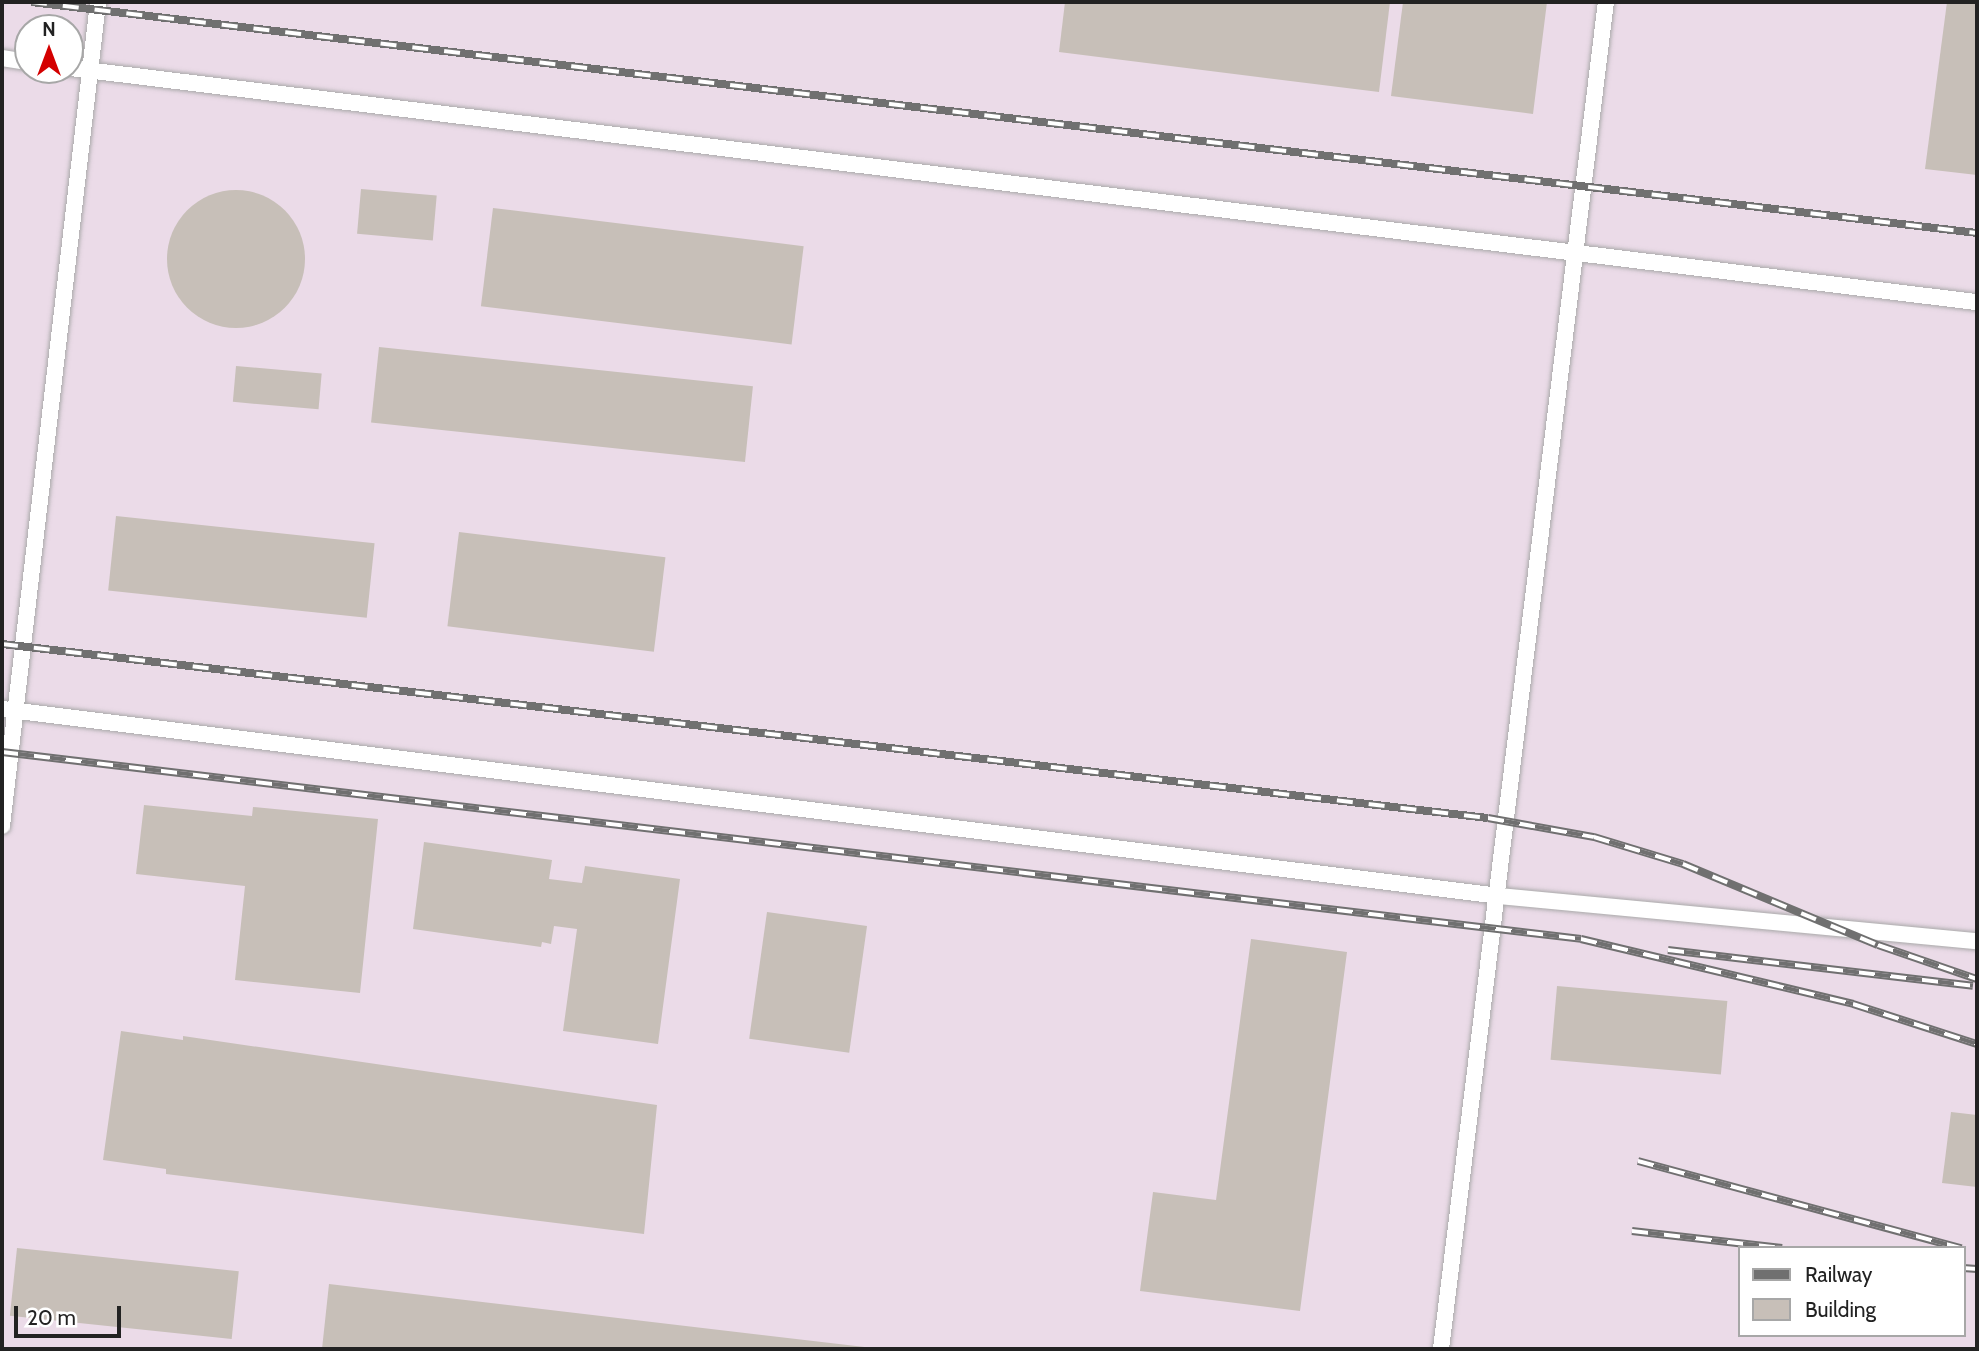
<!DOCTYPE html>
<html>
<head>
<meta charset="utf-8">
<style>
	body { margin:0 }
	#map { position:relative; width:1979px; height:1351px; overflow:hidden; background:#f2efe9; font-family:Cabin,sans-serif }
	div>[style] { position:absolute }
	.industrial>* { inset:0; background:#ebdbe8 }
	.building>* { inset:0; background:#c7bfb8; transform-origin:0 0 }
	.round { border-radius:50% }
	.roads { filter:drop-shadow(0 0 2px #a9a9a9) drop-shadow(0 0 2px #a9a9a9) }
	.service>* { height:16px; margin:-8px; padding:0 8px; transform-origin:8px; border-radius:8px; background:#fff }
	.rail>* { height:8px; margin-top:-4px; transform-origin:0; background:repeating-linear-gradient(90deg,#fff 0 16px,#707070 0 32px); box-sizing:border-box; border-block:2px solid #707070 }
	span { translate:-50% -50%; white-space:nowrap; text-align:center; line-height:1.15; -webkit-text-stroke:6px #fff; paint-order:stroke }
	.frame { position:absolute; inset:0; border:4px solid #222; pointer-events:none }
	.legend { position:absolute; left:1738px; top:1246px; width:228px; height:91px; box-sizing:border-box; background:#fff; border:2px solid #a7a7a7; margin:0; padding:9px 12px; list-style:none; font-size:21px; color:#222 }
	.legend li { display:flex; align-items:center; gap:14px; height:35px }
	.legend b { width:35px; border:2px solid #a7a7a7 }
	.north { position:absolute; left:14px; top:14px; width:70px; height:70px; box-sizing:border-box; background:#fff; border:2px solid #a7a7a7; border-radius:50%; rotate:0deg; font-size:19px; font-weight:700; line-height:28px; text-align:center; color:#222 }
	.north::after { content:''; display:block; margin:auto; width:24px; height:32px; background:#d40000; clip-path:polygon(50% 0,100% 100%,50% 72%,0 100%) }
	.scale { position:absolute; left:14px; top:1306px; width:107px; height:32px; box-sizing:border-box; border:4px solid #222; border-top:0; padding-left:9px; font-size:21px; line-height:24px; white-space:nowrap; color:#222; -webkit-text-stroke:5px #fff; paint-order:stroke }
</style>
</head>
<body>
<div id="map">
	<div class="industrial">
		<div style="clip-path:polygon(evenodd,2px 2px,1977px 2px,1977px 1349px,2px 1349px,2px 2px,28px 28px,70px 28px,70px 70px,28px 70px,28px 28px,2px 2px,1739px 1248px,1963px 1248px,1963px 1335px,1739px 1335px,1739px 1248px)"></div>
	</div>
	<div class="building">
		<div style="clip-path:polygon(1065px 2px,1390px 2px,1379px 92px,1059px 52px)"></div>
		<div style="clip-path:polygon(1403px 2px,1547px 2px,1533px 114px,1391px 96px)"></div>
		<div style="clip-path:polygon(1947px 2px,1977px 2px,1977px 175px,1925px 169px)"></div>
		<div style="left:361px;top:189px;width:76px;height:45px;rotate:5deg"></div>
		<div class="round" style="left:167px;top:190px;width:138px;height:138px"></div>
		<div style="left:493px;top:208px;width:313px;height:99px;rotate:7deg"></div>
		<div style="left:379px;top:347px;width:376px;height:76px;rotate:6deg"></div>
		<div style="left:236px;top:366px;width:86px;height:36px;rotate:5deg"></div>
		<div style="left:116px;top:516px;width:260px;height:75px;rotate:6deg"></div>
		<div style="left:459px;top:532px;width:208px;height:95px;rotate:7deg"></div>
		<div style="clip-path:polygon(144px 805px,252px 816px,253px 807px,378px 819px,360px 993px,235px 980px,245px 886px,136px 874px)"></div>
		<div style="clip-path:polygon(424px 842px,552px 860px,549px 879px,582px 883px,585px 866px,680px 879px,658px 1044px,563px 1031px,577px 929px,554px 926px,551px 944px,542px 942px,541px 947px,413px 929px)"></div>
		<div style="left:767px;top:912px;width:101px;height:128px;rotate:8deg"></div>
		<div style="clip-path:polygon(1251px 939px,1347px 952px,1300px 1311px,1140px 1291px,1153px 1192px,1216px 1200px)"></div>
		<div style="left:1557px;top:986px;width:171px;height:74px;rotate:5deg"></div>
		<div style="clip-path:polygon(121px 1031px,183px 1040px,183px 1036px,657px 1105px,644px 1234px,166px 1174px,166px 1169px,103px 1160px)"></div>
		<div style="clip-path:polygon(1951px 1112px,1977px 1115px,1977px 1187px,1942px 1183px)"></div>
		<div style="left:17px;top:1248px;width:223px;height:68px;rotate:6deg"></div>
		<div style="clip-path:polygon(329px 1284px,873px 1348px,873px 1349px,322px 1349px)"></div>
	</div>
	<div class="roads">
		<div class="service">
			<div style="left:2px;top:58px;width:26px;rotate:9deg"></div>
			<div style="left:70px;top:68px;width:1921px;rotate:7deg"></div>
			<div style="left:2px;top:709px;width:1509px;rotate:7.12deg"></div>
			<div style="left:1499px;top:896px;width:480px;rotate:5.4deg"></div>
			<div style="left:2px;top:826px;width:830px;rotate:-83.35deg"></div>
			<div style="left:1441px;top:1349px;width:1357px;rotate:-83.02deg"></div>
		</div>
	</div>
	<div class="rail">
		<div style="left:31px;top:2px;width:1960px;rotate:6.77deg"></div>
		<div style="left:2px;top:644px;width:1496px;rotate:6.68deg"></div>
		<div style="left:1488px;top:818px;width:108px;rotate:10.2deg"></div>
		<div style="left:1594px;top:837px;width:93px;rotate:16.9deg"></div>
		<div style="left:1683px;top:864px;width:211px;rotate:22.6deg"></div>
		<div style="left:1878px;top:945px;width:105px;rotate:19deg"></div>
		<div style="left:2px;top:752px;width:1590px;rotate:6.75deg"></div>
		<div style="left:1581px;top:939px;width:280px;rotate:13.4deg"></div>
		<div style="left:1853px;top:1004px;width:130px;rotate:17.9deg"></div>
		<div style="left:1668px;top:950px;width:307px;rotate:6.7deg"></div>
		<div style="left:1638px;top:1161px;width:335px;rotate:15.1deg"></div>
		<div style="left:1632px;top:1231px;width:151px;rotate:6.5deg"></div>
		<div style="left:1963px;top:1268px;width:14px;rotate:4deg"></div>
	</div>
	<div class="frame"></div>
	<ul class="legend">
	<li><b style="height:9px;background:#707070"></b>Railway</li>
	<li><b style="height:19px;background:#c7bfb8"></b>Building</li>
	</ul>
	<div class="north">N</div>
	<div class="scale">20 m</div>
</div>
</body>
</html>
